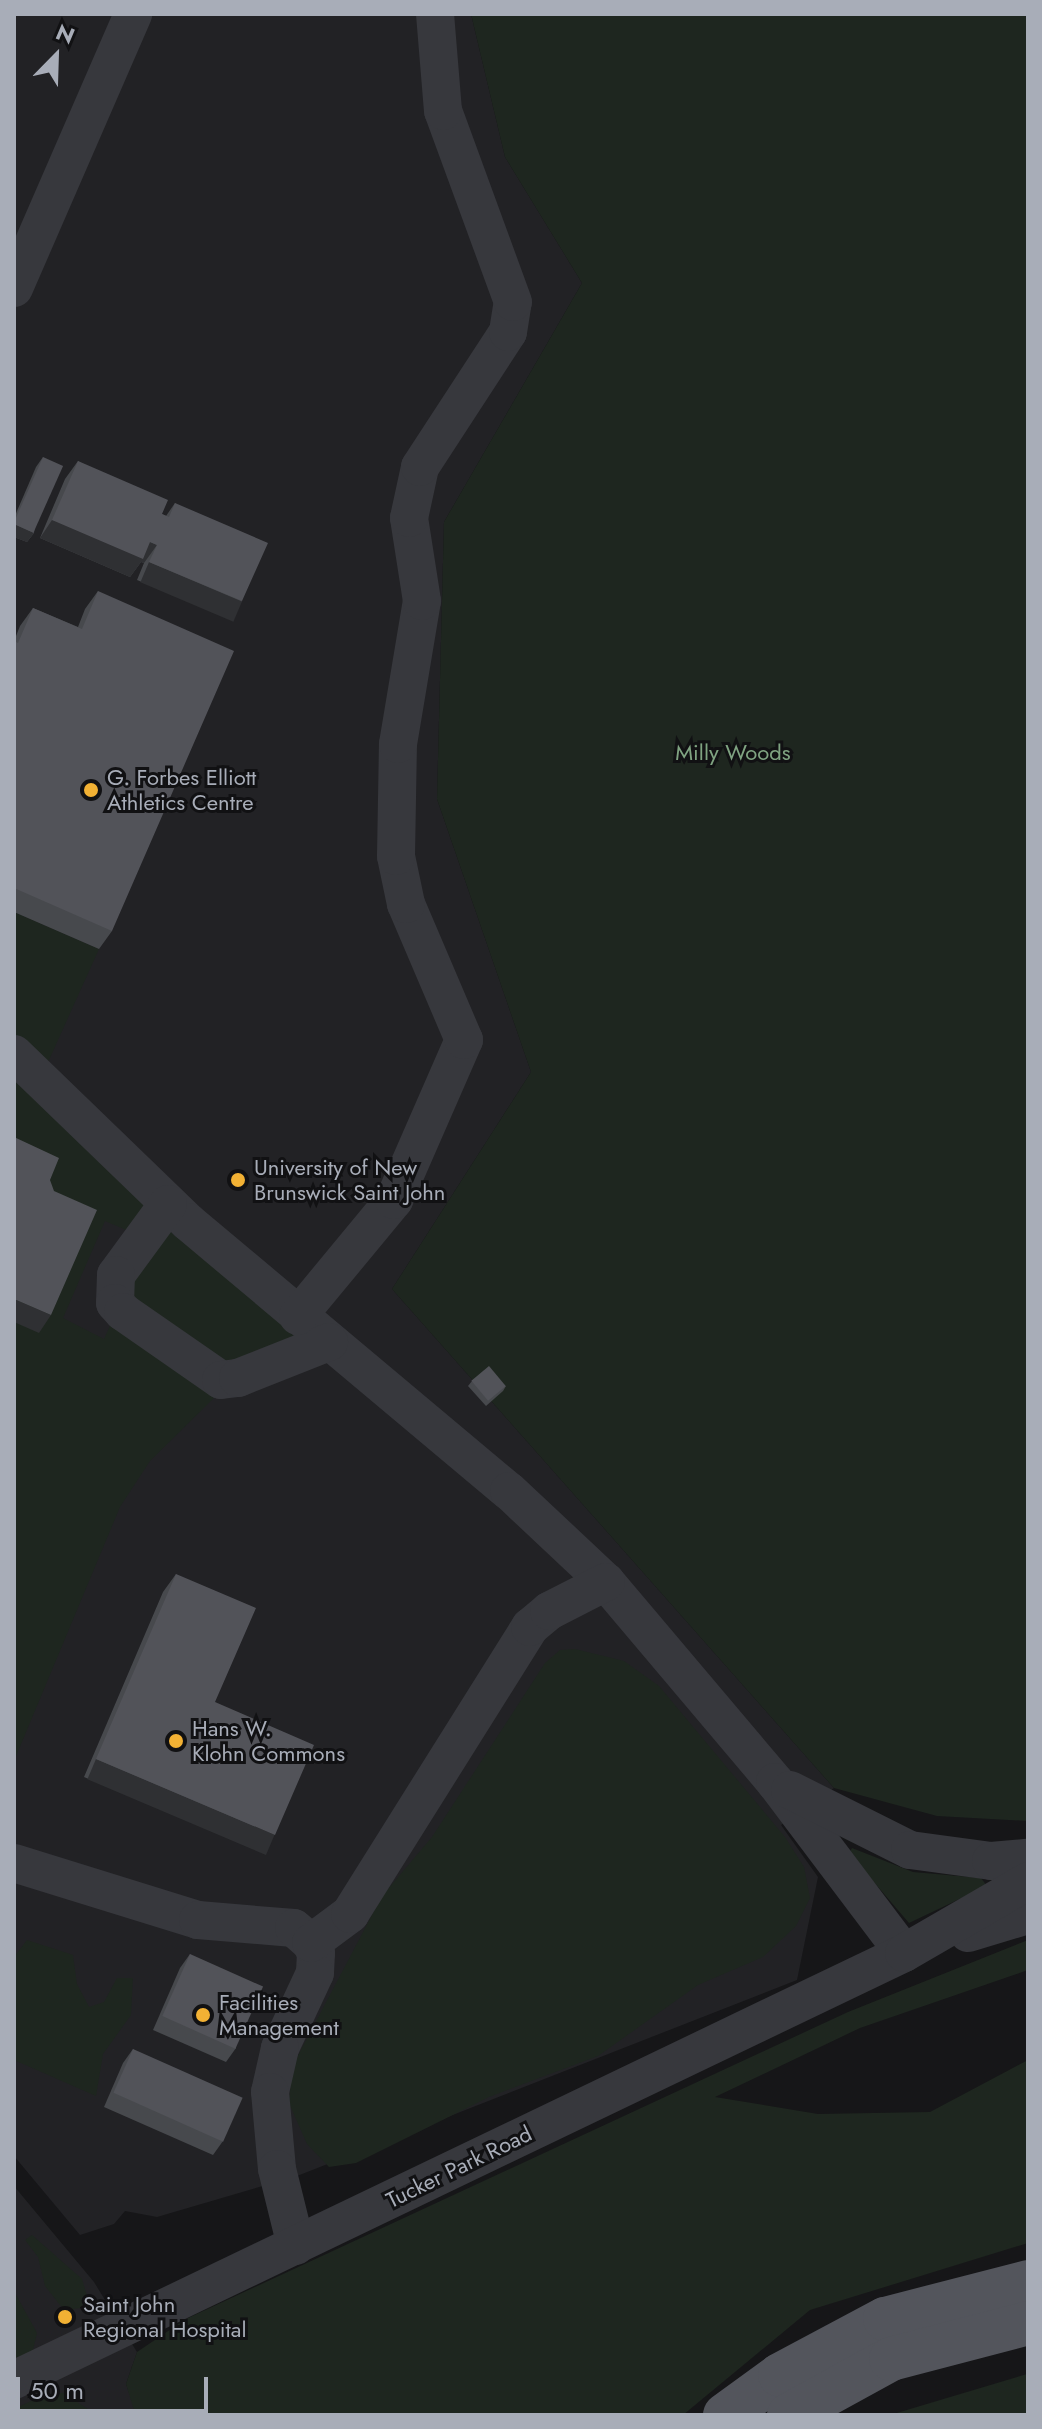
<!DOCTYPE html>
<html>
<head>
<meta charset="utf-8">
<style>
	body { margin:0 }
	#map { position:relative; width:1042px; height:2429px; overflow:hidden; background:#161618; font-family:Jost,sans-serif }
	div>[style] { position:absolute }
	.built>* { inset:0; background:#222225 }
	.green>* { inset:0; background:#1e261f }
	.minor>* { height:38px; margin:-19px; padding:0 19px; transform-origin:19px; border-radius:19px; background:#37383d }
	.major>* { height:44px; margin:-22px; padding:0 22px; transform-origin:22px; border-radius:22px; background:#53555c }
	.wall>* { inset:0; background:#47494d }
	.shaded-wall>* { inset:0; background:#2f3033; transform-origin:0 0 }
	.building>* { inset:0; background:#525359; transform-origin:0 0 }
	.dots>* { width:22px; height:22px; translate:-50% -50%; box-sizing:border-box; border:4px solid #111113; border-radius:50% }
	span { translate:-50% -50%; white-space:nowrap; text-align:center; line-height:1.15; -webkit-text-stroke:6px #111113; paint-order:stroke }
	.park-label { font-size:22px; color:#7fa381 }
	.poi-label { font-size:22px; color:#a8adb8 }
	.left { translate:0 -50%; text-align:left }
	.street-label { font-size:22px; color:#a8adb8 }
	.frame { position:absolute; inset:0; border:16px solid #a8adb8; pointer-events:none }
	.north { position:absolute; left:16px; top:16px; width:80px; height:80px; -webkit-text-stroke:6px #111113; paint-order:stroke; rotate:23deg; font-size:22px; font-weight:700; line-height:32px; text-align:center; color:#a8adb8 }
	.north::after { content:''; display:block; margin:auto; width:28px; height:36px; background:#a8adb8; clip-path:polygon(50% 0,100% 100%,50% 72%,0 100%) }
	.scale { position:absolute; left:16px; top:2377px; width:192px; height:36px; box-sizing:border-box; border:4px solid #a8adb8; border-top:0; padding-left:10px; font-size:24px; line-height:28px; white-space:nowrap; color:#a8adb8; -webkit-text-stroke:6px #111113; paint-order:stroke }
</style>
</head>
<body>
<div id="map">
	<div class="built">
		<div style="clip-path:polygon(14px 14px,471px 14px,505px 157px,582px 283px,444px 522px,437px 799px,531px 1072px,392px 1289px,834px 1788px,781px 1825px,818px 1877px,797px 1980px,297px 2176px,157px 2217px,125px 2211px,114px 2224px,80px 2235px,14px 2156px)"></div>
		<div style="clip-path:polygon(14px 2186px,94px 2282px,137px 2352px,126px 2384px,137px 2415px,14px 2415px)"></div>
	</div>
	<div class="green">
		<div style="clip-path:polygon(471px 14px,1028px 14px,1028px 1821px,937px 1816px,834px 1788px,392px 1289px,531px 1072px,437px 799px,444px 522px,582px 283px,505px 157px)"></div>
		<div style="clip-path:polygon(14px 912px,99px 949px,40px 1080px,168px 1204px,143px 1237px,105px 1221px,63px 1318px,104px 1339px,113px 1319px,218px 1394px,150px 1461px,120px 1507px,14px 1761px)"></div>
		<div style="clip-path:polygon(166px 1228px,291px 1328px,295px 1337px,223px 1367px,124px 1290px)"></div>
		<div style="clip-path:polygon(575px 1649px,624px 1661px,659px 1686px,785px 1837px,804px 1867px,810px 1898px,796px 1926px,763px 1957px,698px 1985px,598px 2056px,489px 2097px,356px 2163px,329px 2167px,307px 2144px,289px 2103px,292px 2067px,382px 1896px,432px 1837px,545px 1663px,560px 1650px)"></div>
		<div style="clip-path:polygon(852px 1848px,913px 1872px,981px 1878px,987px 1886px,909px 1923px,849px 1853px)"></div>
		<div style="clip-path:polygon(27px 1940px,73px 1955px,77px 1984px,89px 2007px,104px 2002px,117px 1978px,133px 1978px,131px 2015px,103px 2054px,96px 2096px,14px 2060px,14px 1957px)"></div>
		<div style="clip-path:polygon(1028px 1940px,1028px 1970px,860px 2028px,715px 2097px,818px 2114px,930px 2112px,1028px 2060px,1028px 2243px,810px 2310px,683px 2415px,137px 2415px,133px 2407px,126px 2384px,137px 2352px,186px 2319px,848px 2012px)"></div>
		<div style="clip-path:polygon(32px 2235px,82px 2279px,87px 2296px,81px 2308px,64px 2310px,45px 2286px,38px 2257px,25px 2240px)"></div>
		<div style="clip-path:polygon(14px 2291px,37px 2333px,33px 2350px,14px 2362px)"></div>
		<div style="clip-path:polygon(1027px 2374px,1028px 2415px,890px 2415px)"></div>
		<div style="clip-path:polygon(63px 2393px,97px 2415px,14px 2415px,14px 2409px,44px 2395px)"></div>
	</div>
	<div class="minor">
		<div style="left:14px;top:288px;width:299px;rotate:-66.5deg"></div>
		<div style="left:14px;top:1054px;width:242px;rotate:44deg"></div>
		<div style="left:188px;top:1222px;width:419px;rotate:40deg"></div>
		<div style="left:509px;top:1491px;width:133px;rotate:43.2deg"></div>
		<div style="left:606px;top:1582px;width:262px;rotate:49.8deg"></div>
		<div style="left:775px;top:1782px;width:214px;rotate:53deg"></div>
		<div style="left:168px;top:1204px;width:88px;rotate:126.2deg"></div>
		<div style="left:116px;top:1275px;width:28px;rotate:92deg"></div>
		<div style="left:115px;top:1303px;width:12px;rotate:48deg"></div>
		<div style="left:123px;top:1312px;width:119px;rotate:34.8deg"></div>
		<div style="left:221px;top:1380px;width:17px;rotate:-7deg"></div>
		<div style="left:238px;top:1378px;width:98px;rotate:-21.6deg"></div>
		<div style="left:298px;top:1316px;width:151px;rotate:-50.4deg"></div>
		<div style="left:394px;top:1200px;width:175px;rotate:-66.4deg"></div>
		<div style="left:464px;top:1040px;width:148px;rotate:-113.1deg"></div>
		<div style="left:406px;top:904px;width:49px;rotate:-101.8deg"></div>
		<div style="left:396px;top:856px;width:112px;rotate:-89deg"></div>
		<div style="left:398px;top:744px;width:145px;rotate:-80.5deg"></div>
		<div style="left:422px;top:601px;width:84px;rotate:-98.9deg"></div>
		<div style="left:409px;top:518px;width:52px;rotate:-77.8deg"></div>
		<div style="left:420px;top:467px;width:161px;rotate:-56.9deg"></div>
		<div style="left:508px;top:332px;width:30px;rotate:-81deg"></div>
		<div style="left:513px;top:302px;width:203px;rotate:-110.1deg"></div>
		<div style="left:443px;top:111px;width:97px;rotate:-94.7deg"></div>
		<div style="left:790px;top:1790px;width:134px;rotate:26.6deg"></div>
		<div style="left:910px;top:1850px;width:82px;rotate:7.7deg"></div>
		<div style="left:991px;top:1861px;width:37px;rotate:-5deg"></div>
		<div style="left:14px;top:1863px;width:193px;rotate:17.2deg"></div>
		<div style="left:198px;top:1920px;width:96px;rotate:4.8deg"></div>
		<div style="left:294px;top:1928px;width:23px;rotate:41deg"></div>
		<div style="left:311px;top:1943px;width:11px;rotate:63deg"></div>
		<div style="left:316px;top:1953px;width:20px;rotate:93deg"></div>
		<div style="left:315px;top:1973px;width:83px;rotate:115deg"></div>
		<div style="left:280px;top:2048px;width:45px;rotate:102.8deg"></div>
		<div style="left:270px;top:2092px;width:77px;rotate:84.8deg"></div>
		<div style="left:277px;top:2169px;width:79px;rotate:76.1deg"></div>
		<div style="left:968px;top:1933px;width:63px;rotate:-16.7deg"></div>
		<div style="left:311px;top:1943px;width:49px;rotate:-36.6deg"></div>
		<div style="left:350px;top:1914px;width:339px;rotate:-57.9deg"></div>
		<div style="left:530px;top:1627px;width:25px;rotate:-40deg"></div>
		<div style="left:549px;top:1611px;width:64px;rotate:-27deg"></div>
		<div style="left:14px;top:2380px;width:987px;rotate:-25.63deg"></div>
		<div style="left:904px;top:1953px;width:143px;rotate:-30.1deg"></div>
	</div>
	<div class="major">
		<div style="left:725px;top:2415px;width:68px;rotate:-36deg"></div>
		<div style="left:780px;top:2375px;width:119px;rotate:-28.1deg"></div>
		<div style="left:885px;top:2319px;width:148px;rotate:-14.5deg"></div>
		<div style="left:789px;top:2415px;width:116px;rotate:-28.8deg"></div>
		<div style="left:891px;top:2359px;width:142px;rotate:-14.7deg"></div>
	</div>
	<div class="wall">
		<div style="clip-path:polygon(43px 457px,34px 533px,27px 542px,14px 537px,14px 518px,36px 467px)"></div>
		<div style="clip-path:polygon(78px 461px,162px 514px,166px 516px,175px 503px,242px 601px,230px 619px,137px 580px,144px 563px,141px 562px,130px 577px,40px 538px,65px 479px)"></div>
		<div style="clip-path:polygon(98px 591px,112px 931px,99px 949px,14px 912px,14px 641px,20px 626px,33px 608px,78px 627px,85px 609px)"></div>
		<div style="clip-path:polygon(472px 1381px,506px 1386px,503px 1391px,486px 1406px,468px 1386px)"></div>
		<div style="clip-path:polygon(176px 1574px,215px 1702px,263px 1853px,84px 1777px,163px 1592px)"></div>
		<div style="clip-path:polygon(190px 1954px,236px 2048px,226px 2062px,153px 2030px,180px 1968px)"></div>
		<div style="clip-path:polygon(133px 2049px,223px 2141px,213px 2155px,104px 2107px,123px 2063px)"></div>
	</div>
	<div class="shaded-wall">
		<div style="clip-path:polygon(52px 520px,150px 542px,157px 545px,144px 563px,141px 562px,130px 577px,40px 538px)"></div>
		<div style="clip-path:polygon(14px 524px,34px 533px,27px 542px,14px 537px)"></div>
		<div style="left:149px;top:562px;width:101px;height:22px;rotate:23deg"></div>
		<div style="clip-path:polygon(14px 1299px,51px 1315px,39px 1333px,14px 1322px)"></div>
		<div style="left:96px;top:1759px;width:194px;height:22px;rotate:23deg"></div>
	</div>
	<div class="building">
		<div style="left:43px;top:457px;width:22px;height:73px;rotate:24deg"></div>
		<div style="clip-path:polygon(78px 461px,168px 500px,162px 514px,169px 517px,175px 503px,268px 543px,242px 601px,149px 562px,157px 545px,150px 542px,143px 559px,52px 520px)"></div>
		<div style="clip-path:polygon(98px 591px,234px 651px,112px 931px,14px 888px,14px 641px,18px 643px,33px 608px,82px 629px)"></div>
		<div style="clip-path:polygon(14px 1137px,59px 1158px,50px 1180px,54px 1191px,97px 1210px,51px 1315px,14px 1299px)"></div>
		<div style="left:489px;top:1366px;width:26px;height:23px;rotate:50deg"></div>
		<div style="clip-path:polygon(176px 1574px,256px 1608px,215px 1702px,314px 1745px,275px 1835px,96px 1759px)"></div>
		<div style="left:190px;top:1954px;width:80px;height:68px;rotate:24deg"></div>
		<div style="left:133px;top:2049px;width:120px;height:48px;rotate:24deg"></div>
	</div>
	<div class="dots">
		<div style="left:91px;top:790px;background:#f2b134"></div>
		<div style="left:238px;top:1180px;background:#f2b134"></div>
		<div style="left:176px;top:1741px;background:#f2b134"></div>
		<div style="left:203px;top:2015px;background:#f2b134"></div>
		<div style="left:65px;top:2317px;background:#f2b134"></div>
	</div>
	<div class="park-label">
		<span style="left:733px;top:753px">Milly Woods</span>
	</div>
	<div class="poi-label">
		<span class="left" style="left:107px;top:790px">G. Forbes Elliott<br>Athletics Centre</span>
		<span class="left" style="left:254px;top:1180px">University of New<br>Brunswick Saint John</span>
		<span class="left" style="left:192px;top:1741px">Hans W.<br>Klohn Commons</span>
		<span class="left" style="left:219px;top:2015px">Facilities<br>Management</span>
		<span class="left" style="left:83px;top:2317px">Saint John<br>Regional Hospital</span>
	</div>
	<div class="street-label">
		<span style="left:459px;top:2167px;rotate:-26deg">Tucker Park Road</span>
	</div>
	<div class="frame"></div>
	<div class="north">N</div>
	<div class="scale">50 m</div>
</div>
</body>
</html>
